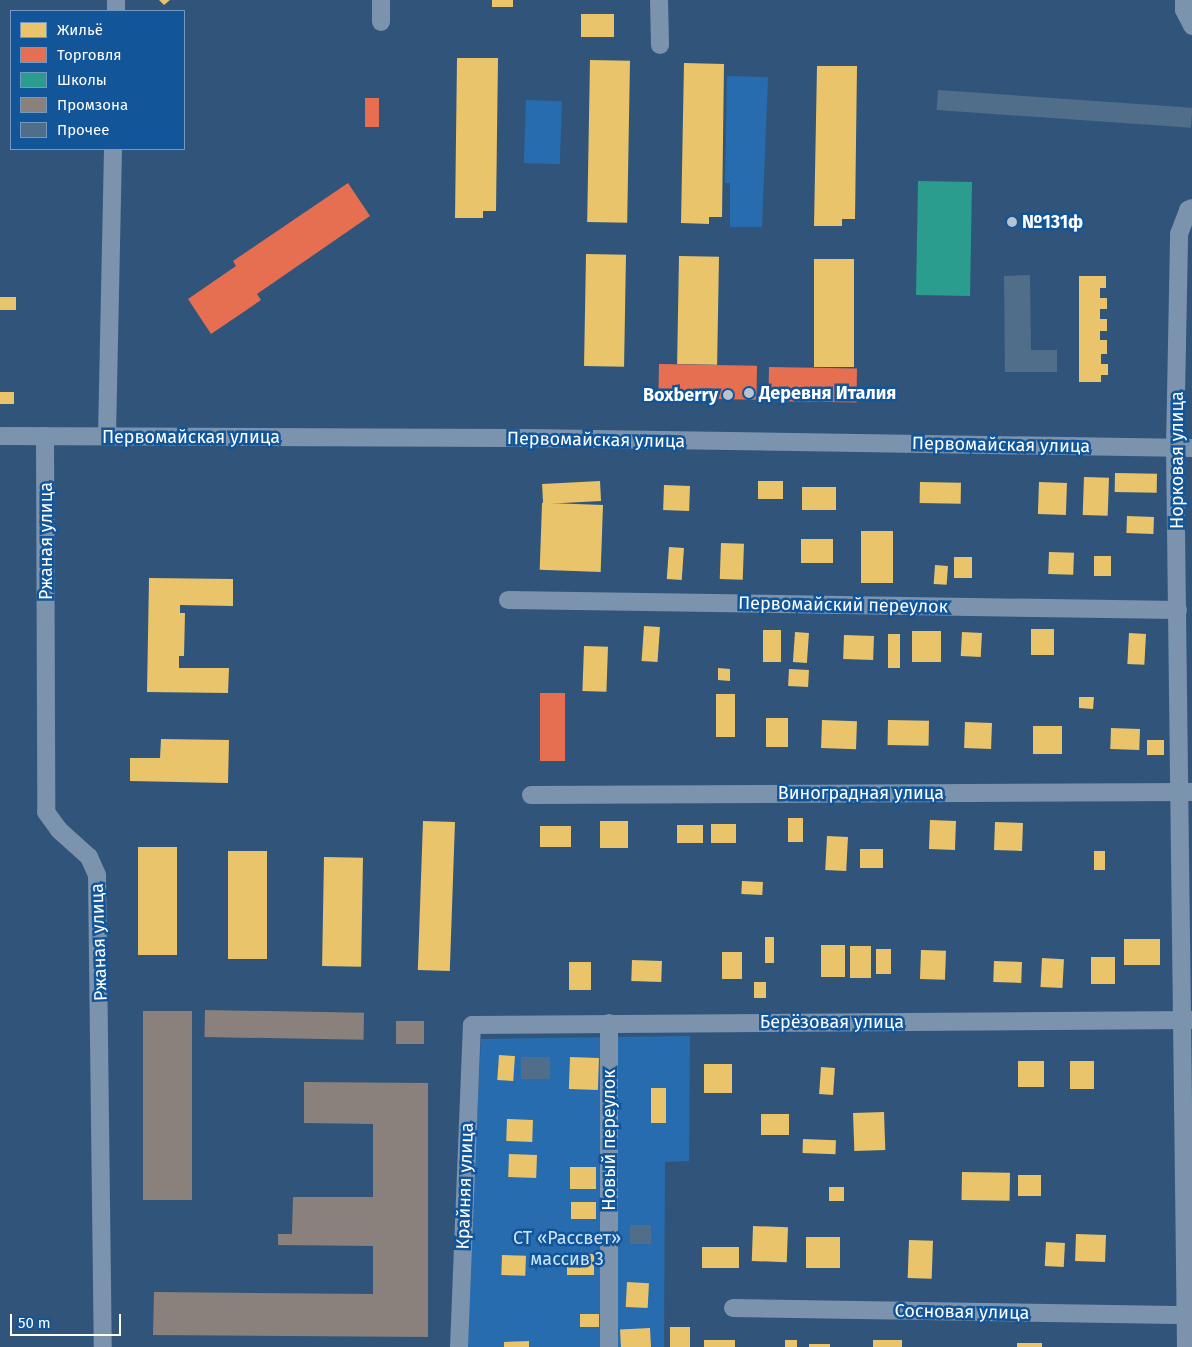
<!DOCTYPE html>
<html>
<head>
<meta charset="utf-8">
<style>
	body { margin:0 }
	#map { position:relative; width:1192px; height:1347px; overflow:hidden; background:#31557a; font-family:"Fira Sans",sans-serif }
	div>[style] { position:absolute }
	.green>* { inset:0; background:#276caf; transform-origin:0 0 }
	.homes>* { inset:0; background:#e9c46a; transform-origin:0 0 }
	.shops>* { inset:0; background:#e76f51; transform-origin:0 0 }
	.schools>* { inset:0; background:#2a9d8f; transform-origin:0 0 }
	.industry>* { inset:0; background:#8a817c; transform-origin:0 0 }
	.building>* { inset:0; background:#506d8a; transform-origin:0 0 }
	.street>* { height:18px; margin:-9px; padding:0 9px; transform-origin:9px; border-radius:9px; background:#7b93ad }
	.dots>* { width:14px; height:14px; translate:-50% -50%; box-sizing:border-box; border:2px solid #125599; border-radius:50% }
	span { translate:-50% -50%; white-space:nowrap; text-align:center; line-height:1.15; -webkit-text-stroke:5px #125599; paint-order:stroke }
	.poi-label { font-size:18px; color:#fff; font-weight:700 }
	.left { translate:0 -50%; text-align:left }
	.right { translate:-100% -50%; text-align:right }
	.street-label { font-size:18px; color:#fff }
	.park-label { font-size:18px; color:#cde6fd }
	.legend { position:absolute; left:10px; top:10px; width:175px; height:140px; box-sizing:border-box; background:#125599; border:1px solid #7199c2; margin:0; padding:6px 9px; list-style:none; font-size:15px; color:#fff }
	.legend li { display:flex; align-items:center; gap:10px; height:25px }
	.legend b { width:25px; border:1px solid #7199c2 }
	.scale { position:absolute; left:10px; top:1314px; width:111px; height:22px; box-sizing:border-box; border:2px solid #fff; border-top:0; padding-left:6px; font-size:15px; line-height:18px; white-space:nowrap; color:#fff; -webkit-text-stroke:4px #125599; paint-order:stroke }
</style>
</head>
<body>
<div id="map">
	<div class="green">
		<div style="clip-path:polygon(727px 76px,768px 77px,762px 227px,730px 227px,730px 183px,725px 183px)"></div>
		<div style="left:526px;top:100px;width:36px;height:63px;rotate:2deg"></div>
		<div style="clip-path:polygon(690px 1036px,689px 1161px,665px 1162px,664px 1347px,465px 1347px,481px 1039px)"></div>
	</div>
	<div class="homes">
		<div style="clip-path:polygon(159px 0,170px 0,164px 5px)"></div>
		<div style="left:492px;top:0;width:21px;height:7px"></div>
		<div style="left:581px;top:14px;width:33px;height:23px"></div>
		<div style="clip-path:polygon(457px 58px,498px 58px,496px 211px,483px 211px,483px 218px,455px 218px)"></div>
		<div style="left:590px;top:60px;width:40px;height:162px;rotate:1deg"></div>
		<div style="clip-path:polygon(684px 63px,724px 64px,722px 217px,709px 217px,709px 224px,681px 223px)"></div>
		<div style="clip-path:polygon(817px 66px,857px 66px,855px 219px,842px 219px,842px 226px,814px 226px)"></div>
		<div style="left:586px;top:254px;width:40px;height:112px;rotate:1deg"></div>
		<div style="left:679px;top:256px;width:40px;height:108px;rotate:1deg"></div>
		<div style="left:814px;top:259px;width:40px;height:108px"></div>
		<div style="clip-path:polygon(1079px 276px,1106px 276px,1106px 288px,1100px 288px,1100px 298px,1107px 298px,1107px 309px,1100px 309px,1100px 319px,1107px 319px,1107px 331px,1100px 331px,1100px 340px,1107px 340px,1107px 354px,1101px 354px,1101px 364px,1108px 364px,1108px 375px,1101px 375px,1101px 382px,1079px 382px)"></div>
		<div style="left:0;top:297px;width:16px;height:13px"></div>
		<div style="left:0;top:392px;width:14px;height:12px"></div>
		<div style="left:1115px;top:473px;width:42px;height:19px;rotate:1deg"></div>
		<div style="left:1084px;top:477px;width:25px;height:38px;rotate:2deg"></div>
		<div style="left:600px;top:481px;width:20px;height:58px;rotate:87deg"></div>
		<div style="left:758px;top:481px;width:25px;height:18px"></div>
		<div style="left:920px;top:482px;width:41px;height:21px;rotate:1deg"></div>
		<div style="left:1039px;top:482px;width:28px;height:32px;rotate:2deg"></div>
		<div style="left:664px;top:485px;width:26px;height:25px;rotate:2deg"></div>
		<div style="left:802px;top:487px;width:34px;height:23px"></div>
		<div style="left:603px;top:505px;width:67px;height:61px;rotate:92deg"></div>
		<div style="left:1127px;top:516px;width:27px;height:17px;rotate:2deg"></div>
		<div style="left:861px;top:531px;width:32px;height:52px"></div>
		<div style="left:801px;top:539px;width:32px;height:24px"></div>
		<div style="left:721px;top:543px;width:23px;height:36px;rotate:2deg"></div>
		<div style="left:669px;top:547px;width:15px;height:32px;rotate:4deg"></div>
		<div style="left:1049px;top:552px;width:25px;height:22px;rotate:2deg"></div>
		<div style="left:1094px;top:556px;width:17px;height:20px"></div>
		<div style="left:954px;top:557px;width:18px;height:21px"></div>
		<div style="left:935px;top:565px;width:13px;height:19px;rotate:4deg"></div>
		<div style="clip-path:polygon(149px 578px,233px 579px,233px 606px,180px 605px,180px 613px,185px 613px,184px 656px,179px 656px,179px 668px,229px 668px,228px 693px,147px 692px)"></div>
		<div style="left:644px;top:626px;width:16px;height:35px;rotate:4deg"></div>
		<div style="left:1031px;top:629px;width:23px;height:26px"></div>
		<div style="left:763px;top:630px;width:18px;height:32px"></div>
		<div style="left:912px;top:631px;width:29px;height:31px"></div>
		<div style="left:795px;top:632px;width:14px;height:30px;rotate:4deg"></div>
		<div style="left:962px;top:632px;width:20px;height:24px;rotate:3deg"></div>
		<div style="left:1129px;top:633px;width:17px;height:31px;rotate:3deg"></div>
		<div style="left:888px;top:634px;width:12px;height:34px"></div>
		<div style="left:844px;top:635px;width:30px;height:24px;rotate:2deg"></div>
		<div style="left:584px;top:646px;width:24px;height:45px;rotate:2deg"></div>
		<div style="clip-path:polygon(718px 668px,730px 669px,730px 681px,718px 680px)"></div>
		<div style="left:789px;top:669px;width:20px;height:17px;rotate:3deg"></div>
		<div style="left:716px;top:694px;width:19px;height:43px"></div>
		<div style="clip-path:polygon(1079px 697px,1094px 697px,1093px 709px,1079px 708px)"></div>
		<div style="left:766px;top:718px;width:22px;height:29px"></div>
		<div style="left:822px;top:720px;width:35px;height:28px;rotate:2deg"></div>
		<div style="left:888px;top:720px;width:41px;height:25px;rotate:1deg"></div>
		<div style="left:965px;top:722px;width:27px;height:26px;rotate:2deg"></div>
		<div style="left:1033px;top:726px;width:29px;height:28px"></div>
		<div style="left:1111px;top:728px;width:29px;height:21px;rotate:2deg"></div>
		<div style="clip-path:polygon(161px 739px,229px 740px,228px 783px,130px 781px,130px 758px,160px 758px)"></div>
		<div style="left:1147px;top:740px;width:17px;height:15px"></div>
		<div style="left:788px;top:818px;width:15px;height:24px"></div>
		<div style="left:930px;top:820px;width:26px;height:29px;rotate:2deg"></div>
		<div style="left:423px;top:821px;width:32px;height:149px;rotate:2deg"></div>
		<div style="left:600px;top:821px;width:28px;height:27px"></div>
		<div style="left:995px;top:822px;width:28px;height:28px;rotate:2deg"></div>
		<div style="left:711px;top:824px;width:25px;height:19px"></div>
		<div style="left:677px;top:825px;width:26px;height:18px"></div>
		<div style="left:540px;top:826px;width:31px;height:21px"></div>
		<div style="left:827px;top:836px;width:21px;height:34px;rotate:3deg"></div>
		<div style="left:138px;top:847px;width:39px;height:108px"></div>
		<div style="left:860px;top:849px;width:23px;height:19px"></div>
		<div style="left:228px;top:851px;width:39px;height:108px"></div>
		<div style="left:1094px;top:851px;width:11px;height:19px"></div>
		<div style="left:324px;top:857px;width:39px;height:109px;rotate:1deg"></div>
		<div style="left:742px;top:881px;width:21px;height:13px;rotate:3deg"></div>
		<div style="left:765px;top:937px;width:9px;height:26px"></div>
		<div style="left:1124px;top:939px;width:36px;height:26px"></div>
		<div style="left:821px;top:945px;width:24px;height:32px"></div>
		<div style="left:850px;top:946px;width:21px;height:32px"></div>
		<div style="left:876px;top:949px;width:15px;height:25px"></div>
		<div style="left:921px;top:950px;width:25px;height:29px;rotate:2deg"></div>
		<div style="left:722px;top:952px;width:20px;height:27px"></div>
		<div style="left:1091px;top:957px;width:24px;height:27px"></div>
		<div style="left:1042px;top:958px;width:22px;height:29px;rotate:3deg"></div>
		<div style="left:632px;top:960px;width:30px;height:21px;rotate:2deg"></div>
		<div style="left:994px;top:961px;width:28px;height:21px;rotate:2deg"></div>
		<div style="left:569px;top:962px;width:22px;height:28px"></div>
		<div style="left:754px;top:982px;width:12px;height:16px"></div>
		<div style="left:499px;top:1055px;width:16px;height:25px;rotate:4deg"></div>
		<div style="left:570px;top:1057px;width:29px;height:32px;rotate:2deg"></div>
		<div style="left:1018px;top:1061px;width:26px;height:26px"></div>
		<div style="left:1070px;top:1061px;width:24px;height:28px"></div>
		<div style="left:732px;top:1064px;width:29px;height:28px;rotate:90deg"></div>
		<div style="left:821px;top:1067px;width:14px;height:27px;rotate:4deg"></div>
		<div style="left:651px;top:1088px;width:15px;height:35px"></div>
		<div style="left:884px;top:1112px;width:38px;height:31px;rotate:88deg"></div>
		<div style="left:761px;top:1114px;width:28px;height:21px"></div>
		<div style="left:507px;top:1119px;width:26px;height:22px;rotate:2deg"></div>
		<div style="left:803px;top:1139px;width:33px;height:14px;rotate:2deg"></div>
		<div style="left:509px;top:1154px;width:28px;height:23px;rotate:2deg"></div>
		<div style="left:570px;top:1167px;width:26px;height:22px"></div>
		<div style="left:962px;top:1172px;width:48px;height:28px;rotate:1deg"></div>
		<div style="left:1018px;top:1175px;width:23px;height:21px"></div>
		<div style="left:829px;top:1187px;width:15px;height:14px"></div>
		<div style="left:571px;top:1202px;width:25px;height:17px"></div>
		<div style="left:753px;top:1226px;width:35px;height:35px;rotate:2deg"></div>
		<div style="left:1076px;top:1234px;width:30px;height:27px;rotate:2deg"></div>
		<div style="left:806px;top:1237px;width:34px;height:31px"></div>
		<div style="left:909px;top:1240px;width:24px;height:38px;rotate:2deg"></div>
		<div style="left:1046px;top:1242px;width:19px;height:24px;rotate:3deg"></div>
		<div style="left:702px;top:1247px;width:37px;height:21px"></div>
		<div style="left:567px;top:1254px;width:27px;height:21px"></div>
		<div style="left:502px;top:1255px;width:24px;height:20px;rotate:2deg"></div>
		<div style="left:627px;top:1282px;width:22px;height:25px;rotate:3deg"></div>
		<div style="left:580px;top:1314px;width:19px;height:13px"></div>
		<div style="left:670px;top:1327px;width:20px;height:20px"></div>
		<div style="left:650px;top:1328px;width:19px;height:30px;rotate:87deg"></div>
		<div style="left:704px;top:1340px;width:31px;height:7px"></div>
		<div style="left:785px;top:1340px;width:12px;height:7px"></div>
		<div style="left:873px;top:1340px;width:29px;height:7px"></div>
		<div style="clip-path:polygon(529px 1341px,529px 1347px,504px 1347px,504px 1342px)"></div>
		<div style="left:1017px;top:1343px;width:25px;height:4px"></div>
		<div style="left:809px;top:1344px;width:21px;height:3px"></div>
	</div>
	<div class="shops">
		<div style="left:365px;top:98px;width:14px;height:29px"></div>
		<div style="clip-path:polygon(348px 183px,370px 216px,257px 294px,261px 300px,211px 334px,188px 299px,236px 266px,233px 261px)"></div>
		<div style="left:659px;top:364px;width:98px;height:34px;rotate:1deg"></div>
		<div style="left:769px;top:367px;width:88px;height:34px;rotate:1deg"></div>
		<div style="left:540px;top:693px;width:25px;height:68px"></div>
	</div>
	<div class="schools">
		<div style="left:918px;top:181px;width:54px;height:114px;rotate:1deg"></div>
	</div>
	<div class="industry">
		<div style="left:205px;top:1010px;width:159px;height:27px;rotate:1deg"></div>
		<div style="left:143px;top:1011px;width:49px;height:189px"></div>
		<div style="left:396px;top:1021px;width:28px;height:23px"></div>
		<div style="clip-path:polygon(304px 1082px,428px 1083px,428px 1337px,153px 1335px,154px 1292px,373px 1294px,373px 1246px,278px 1245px,278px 1234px,292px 1234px,293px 1197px,373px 1197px,373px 1124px,304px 1123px)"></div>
	</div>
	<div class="building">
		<div style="left:938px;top:90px;width:255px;height:20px;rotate:4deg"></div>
		<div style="clip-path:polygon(1030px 275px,1031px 350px,1057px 350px,1057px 372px,1005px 372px,1004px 276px)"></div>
		<div style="left:521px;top:1057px;width:29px;height:22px"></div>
		<div style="left:630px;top:1225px;width:21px;height:19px"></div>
	</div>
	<div class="street">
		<div style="left:659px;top:0;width:45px;rotate:88.7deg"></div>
		<div style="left:1184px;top:0;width:10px;rotate:90deg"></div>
		<div style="left:1184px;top:10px;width:18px;rotate:63deg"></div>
		<div style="left:116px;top:11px;width:11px;rotate:-90deg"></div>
		<div style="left:381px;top:22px;width:22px;rotate:-90deg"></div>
		<div style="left:0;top:436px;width:526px;rotate:0.22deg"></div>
		<div style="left:526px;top:438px;width:666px;rotate:0.86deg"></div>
		<div style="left:45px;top:436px;width:376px;rotate:89.8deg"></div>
		<div style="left:46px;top:812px;width:22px;rotate:54deg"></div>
		<div style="left:59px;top:830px;width:40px;rotate:42deg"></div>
		<div style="left:89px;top:857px;width:20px;rotate:66deg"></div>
		<div style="left:97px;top:875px;width:472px;rotate:89.3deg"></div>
		<div style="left:107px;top:436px;width:287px;rotate:-88.8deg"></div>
		<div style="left:508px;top:600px;width:670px;rotate:0.86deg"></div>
		<div style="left:531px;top:795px;width:661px;rotate:-0.26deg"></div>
		<div style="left:609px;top:1023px;width:324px;rotate:90deg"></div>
		<div style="left:733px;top:1308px;width:459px;rotate:0.9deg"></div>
		<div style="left:459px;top:1347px;width:322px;rotate:-87.7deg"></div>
		<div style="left:472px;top:1025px;width:720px;rotate:-0.4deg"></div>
		<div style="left:1186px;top:1347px;width:899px;rotate:-90.7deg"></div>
		<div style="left:1175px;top:448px;width:214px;rotate:-88.9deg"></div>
		<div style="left:1179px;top:234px;width:26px;rotate:-69deg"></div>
		<div style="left:1188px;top:210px;width:4px;rotate:-27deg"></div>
	</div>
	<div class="dots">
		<div style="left:1012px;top:222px;background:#b7c4d0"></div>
		<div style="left:749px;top:393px;background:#b7c4d0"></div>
		<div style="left:728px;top:395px;background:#b7c4d0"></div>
	</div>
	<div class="poi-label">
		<span class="left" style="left:1022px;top:222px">№131ф</span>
		<span class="left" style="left:759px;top:393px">Деревня Италия</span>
		<span class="right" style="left:718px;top:395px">Boxberry</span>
	</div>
	<div class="street-label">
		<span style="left:191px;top:437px">Первомайская улица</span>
		<span style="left:596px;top:440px;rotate:1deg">Первомайская улица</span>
		<span style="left:1001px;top:445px;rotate:1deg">Первомайская улица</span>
		<span style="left:1177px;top:460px;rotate:-90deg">Норковая улица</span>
		<span style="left:46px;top:541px;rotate:-90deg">Ржаная улица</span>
		<span style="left:843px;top:605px;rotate:1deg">Первомайский переулок</span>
		<span style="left:861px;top:793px">Виноградная улица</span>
		<span style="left:99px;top:942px;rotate:-92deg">Ржаная улица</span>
		<span style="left:832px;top:1022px">Берёзовая улица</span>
		<span style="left:609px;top:1140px;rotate:-90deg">Новый переулок</span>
		<span style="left:465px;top:1186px;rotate:-88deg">Крайняя улица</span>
		<span style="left:962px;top:1312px;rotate:1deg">Сосновая улица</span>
	</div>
	<div class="park-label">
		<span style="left:567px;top:1249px">СТ «Рассвет»<br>массив 3</span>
	</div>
	<ul class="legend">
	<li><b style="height:14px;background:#e9c46a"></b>Жильё</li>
	<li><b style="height:14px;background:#e76f51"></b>Торговля</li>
	<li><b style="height:14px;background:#2a9d8f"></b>Школы</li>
	<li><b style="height:14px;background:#8a817c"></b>Промзона</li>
	<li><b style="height:14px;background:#506d8a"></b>Прочее</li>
	</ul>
	<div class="scale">50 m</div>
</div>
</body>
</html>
